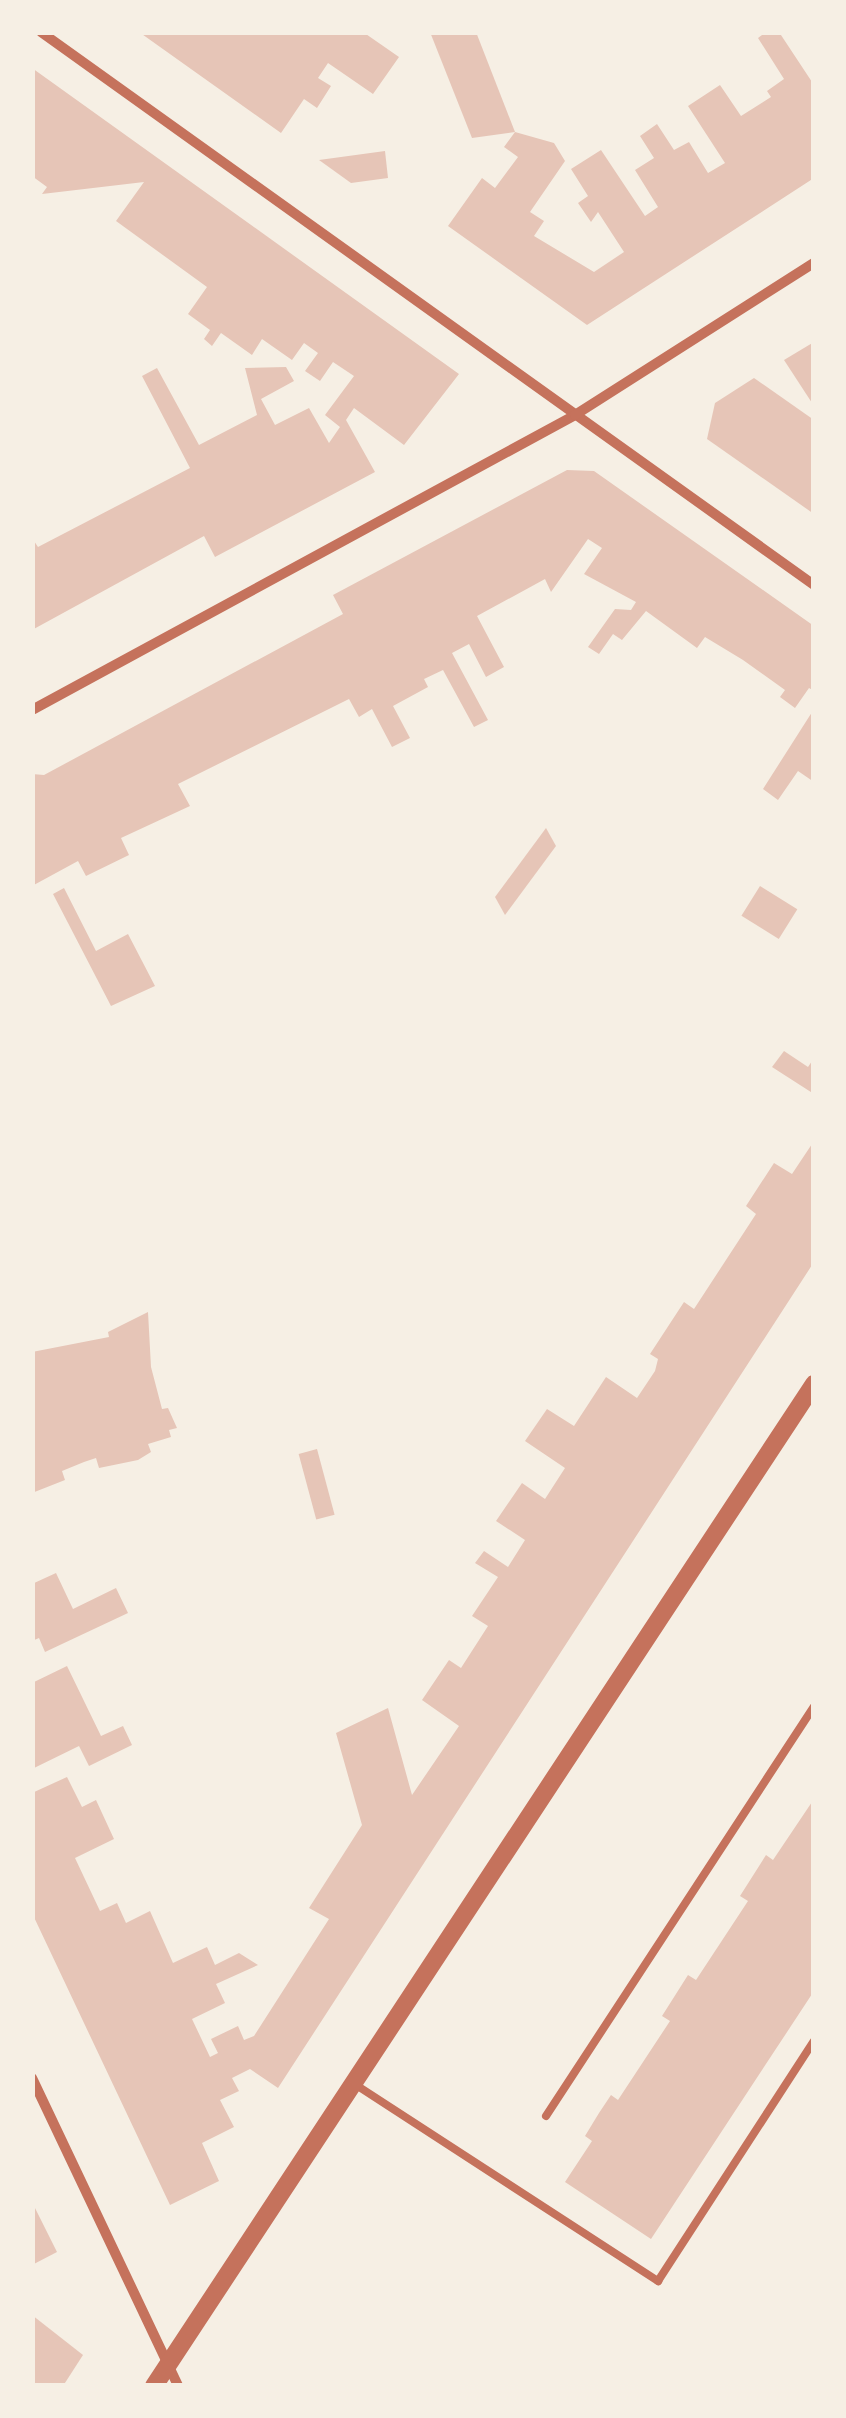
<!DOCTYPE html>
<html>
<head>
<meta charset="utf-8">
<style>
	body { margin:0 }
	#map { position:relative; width:846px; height:2418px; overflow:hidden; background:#f6efe4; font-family:"Noto Serif",serif }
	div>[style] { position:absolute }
	.building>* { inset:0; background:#e6c5b7; transform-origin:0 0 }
	.service>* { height:8px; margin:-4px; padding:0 4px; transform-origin:4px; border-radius:4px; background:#c5725c }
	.minor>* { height:10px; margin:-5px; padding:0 5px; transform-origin:5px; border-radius:5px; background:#c5725c }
	.tertiary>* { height:18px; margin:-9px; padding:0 9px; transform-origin:9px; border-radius:9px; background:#c5725c }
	span { translate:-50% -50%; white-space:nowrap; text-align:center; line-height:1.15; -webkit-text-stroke:10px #f6efe4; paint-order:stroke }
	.frame { position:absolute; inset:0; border:35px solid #f6efe4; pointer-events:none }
</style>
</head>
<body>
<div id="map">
	<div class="building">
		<div style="clip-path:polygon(139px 32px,363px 32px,399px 57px,373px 94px,328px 63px,318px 78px,331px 86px,317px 108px,304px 99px,281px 133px)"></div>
		<div style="clip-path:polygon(430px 32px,476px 32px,515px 132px,472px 138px)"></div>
		<div style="clip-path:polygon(766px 32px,779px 32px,814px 85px,814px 178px,587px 325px,448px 226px,482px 178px,495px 188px,518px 157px,504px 147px,515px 132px,554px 143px,565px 161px,530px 212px,544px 221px,534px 236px,594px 272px,624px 252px,598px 212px,591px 222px,578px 203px,588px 196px,571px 169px,601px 150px,645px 216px,658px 207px,635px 170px,654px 158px,640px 136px,657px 124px,674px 150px,689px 142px,708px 173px,725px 163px,688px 106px,720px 85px,741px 116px,771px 97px,767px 91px,784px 79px,758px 38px)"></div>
		<div style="clip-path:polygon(32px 68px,459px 374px,404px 445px,354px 408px,346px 420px,375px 472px,215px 557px,204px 536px,32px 630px,32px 538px,38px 547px,190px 468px,142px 376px,157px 368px,199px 445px,257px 415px,245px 368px,286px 367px,294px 381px,261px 399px,275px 425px,309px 408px,329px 443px,340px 427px,325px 415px,354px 376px,333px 362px,320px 381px,305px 371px,318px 353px,304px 343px,292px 360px,262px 339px,252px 355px,221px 333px,212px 346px,204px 339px,210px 330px,188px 314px,207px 287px,116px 221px,144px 182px,42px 194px,47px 187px,32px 176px)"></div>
		<div style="clip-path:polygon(385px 151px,388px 178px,351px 183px,319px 160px)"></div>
		<div style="clip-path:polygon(814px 342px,814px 406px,784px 360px)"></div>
		<div style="clip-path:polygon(754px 378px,814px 420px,814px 514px,707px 439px,715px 403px)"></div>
		<div style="clip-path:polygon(567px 470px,594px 471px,814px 626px,814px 691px,809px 688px,795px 708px,780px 697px,785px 690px,743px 660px,705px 637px,697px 648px,646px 611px,622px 640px,613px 634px,599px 654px,588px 647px,615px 609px,631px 610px,636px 602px,584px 574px,602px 548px,588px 539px,551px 592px,545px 579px,477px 616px,504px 667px,486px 677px,469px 644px,452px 653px,488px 720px,474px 727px,443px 670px,424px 679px,428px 687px,393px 706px,410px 738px,392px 747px,372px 709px,359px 717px,349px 699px,178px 784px,190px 806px,121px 838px,129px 855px,86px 876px,78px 861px,32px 886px,32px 774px,44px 775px,343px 614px,333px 595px)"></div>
		<div style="clip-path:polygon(814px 709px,814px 782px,798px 771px,778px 800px,763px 789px)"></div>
		<div style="clip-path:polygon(546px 828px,556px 846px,505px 915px,495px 897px)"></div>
		<div style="left:760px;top:886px;width:44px;height:35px;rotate:32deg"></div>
		<div style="clip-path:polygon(64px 888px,96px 951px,128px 934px,155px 986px,111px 1006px,53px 894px)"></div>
		<div style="clip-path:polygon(784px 1051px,808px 1067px,814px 1058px,814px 1094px,772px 1067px)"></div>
		<div style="clip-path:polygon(814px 1141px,814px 1262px,278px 2088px,250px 2069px,232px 2078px,239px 2091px,220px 2100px,234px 2127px,202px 2143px,219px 2181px,170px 2205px,32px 1913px,32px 1793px,67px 1777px,82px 1807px,96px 1800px,114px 1839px,75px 1858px,100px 1911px,117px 1903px,126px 1923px,150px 1911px,173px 1963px,207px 1947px,215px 1965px,239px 1953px,258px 1965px,216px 1984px,225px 2003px,192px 2019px,210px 2057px,218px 2053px,211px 2039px,238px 2026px,244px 2040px,254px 2036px,329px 1919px,309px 1908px,362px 1825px,336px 1733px,388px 1708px,412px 1795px,459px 1726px,422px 1700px,449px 1660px,461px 1668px,488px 1626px,472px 1616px,498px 1577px,475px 1563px,484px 1551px,508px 1567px,525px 1540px,496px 1521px,522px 1483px,545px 1499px,565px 1468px,525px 1441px,547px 1409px,574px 1426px,606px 1377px,637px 1398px,655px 1371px,658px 1359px,650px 1354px,684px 1302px,694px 1309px,756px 1214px,746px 1206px,774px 1163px,792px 1174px)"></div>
		<div style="clip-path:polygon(148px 1312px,151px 1367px,162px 1409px,168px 1408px,177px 1428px,169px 1430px,171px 1437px,148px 1444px,151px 1452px,138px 1460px,99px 1468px,96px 1458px,84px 1462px,62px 1471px,65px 1480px,32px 1493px,32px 1352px,109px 1337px,108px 1332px)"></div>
		<div style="left:317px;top:1449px;width:68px;height:19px;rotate:75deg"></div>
		<div style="clip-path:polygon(56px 1573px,73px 1609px,116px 1588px,128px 1613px,45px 1652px,39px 1638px,32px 1641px,32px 1584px)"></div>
		<div style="clip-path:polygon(67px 1666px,101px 1736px,123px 1726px,132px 1745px,89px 1766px,79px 1746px,32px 1769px,32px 1683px)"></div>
		<div style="clip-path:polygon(814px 1799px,814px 1991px,651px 2239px,565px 2182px,592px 2141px,585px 2136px,599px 2113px,611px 2095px,618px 2100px,670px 2021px,662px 2016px,688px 1975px,696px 1980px,748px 1901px,740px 1896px,754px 1874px,766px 1855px,773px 1860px)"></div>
		<div style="clip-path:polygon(32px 2202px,57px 2252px,32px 2265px)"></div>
		<div style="clip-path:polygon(32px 2315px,83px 2355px,63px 2386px,32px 2386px)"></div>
	</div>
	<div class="service">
		<div style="left:353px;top:2083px;width:364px;rotate:33deg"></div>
		<div style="left:658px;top:2281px;width:286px;rotate:-57deg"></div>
		<div style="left:546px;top:2116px;width:490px;rotate:-56.8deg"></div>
	</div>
	<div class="minor">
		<div style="left:41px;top:32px;width:950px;rotate:35.58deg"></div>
		<div style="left:32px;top:710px;width:618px;rotate:-28.51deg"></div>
		<div style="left:575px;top:415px;width:283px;rotate:-32.5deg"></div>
		<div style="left:32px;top:2078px;width:341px;rotate:64.6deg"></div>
	</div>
	<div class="tertiary">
		<div style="left:154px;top:2386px;width:1200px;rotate:-56.63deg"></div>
	</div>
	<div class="frame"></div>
</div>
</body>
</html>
